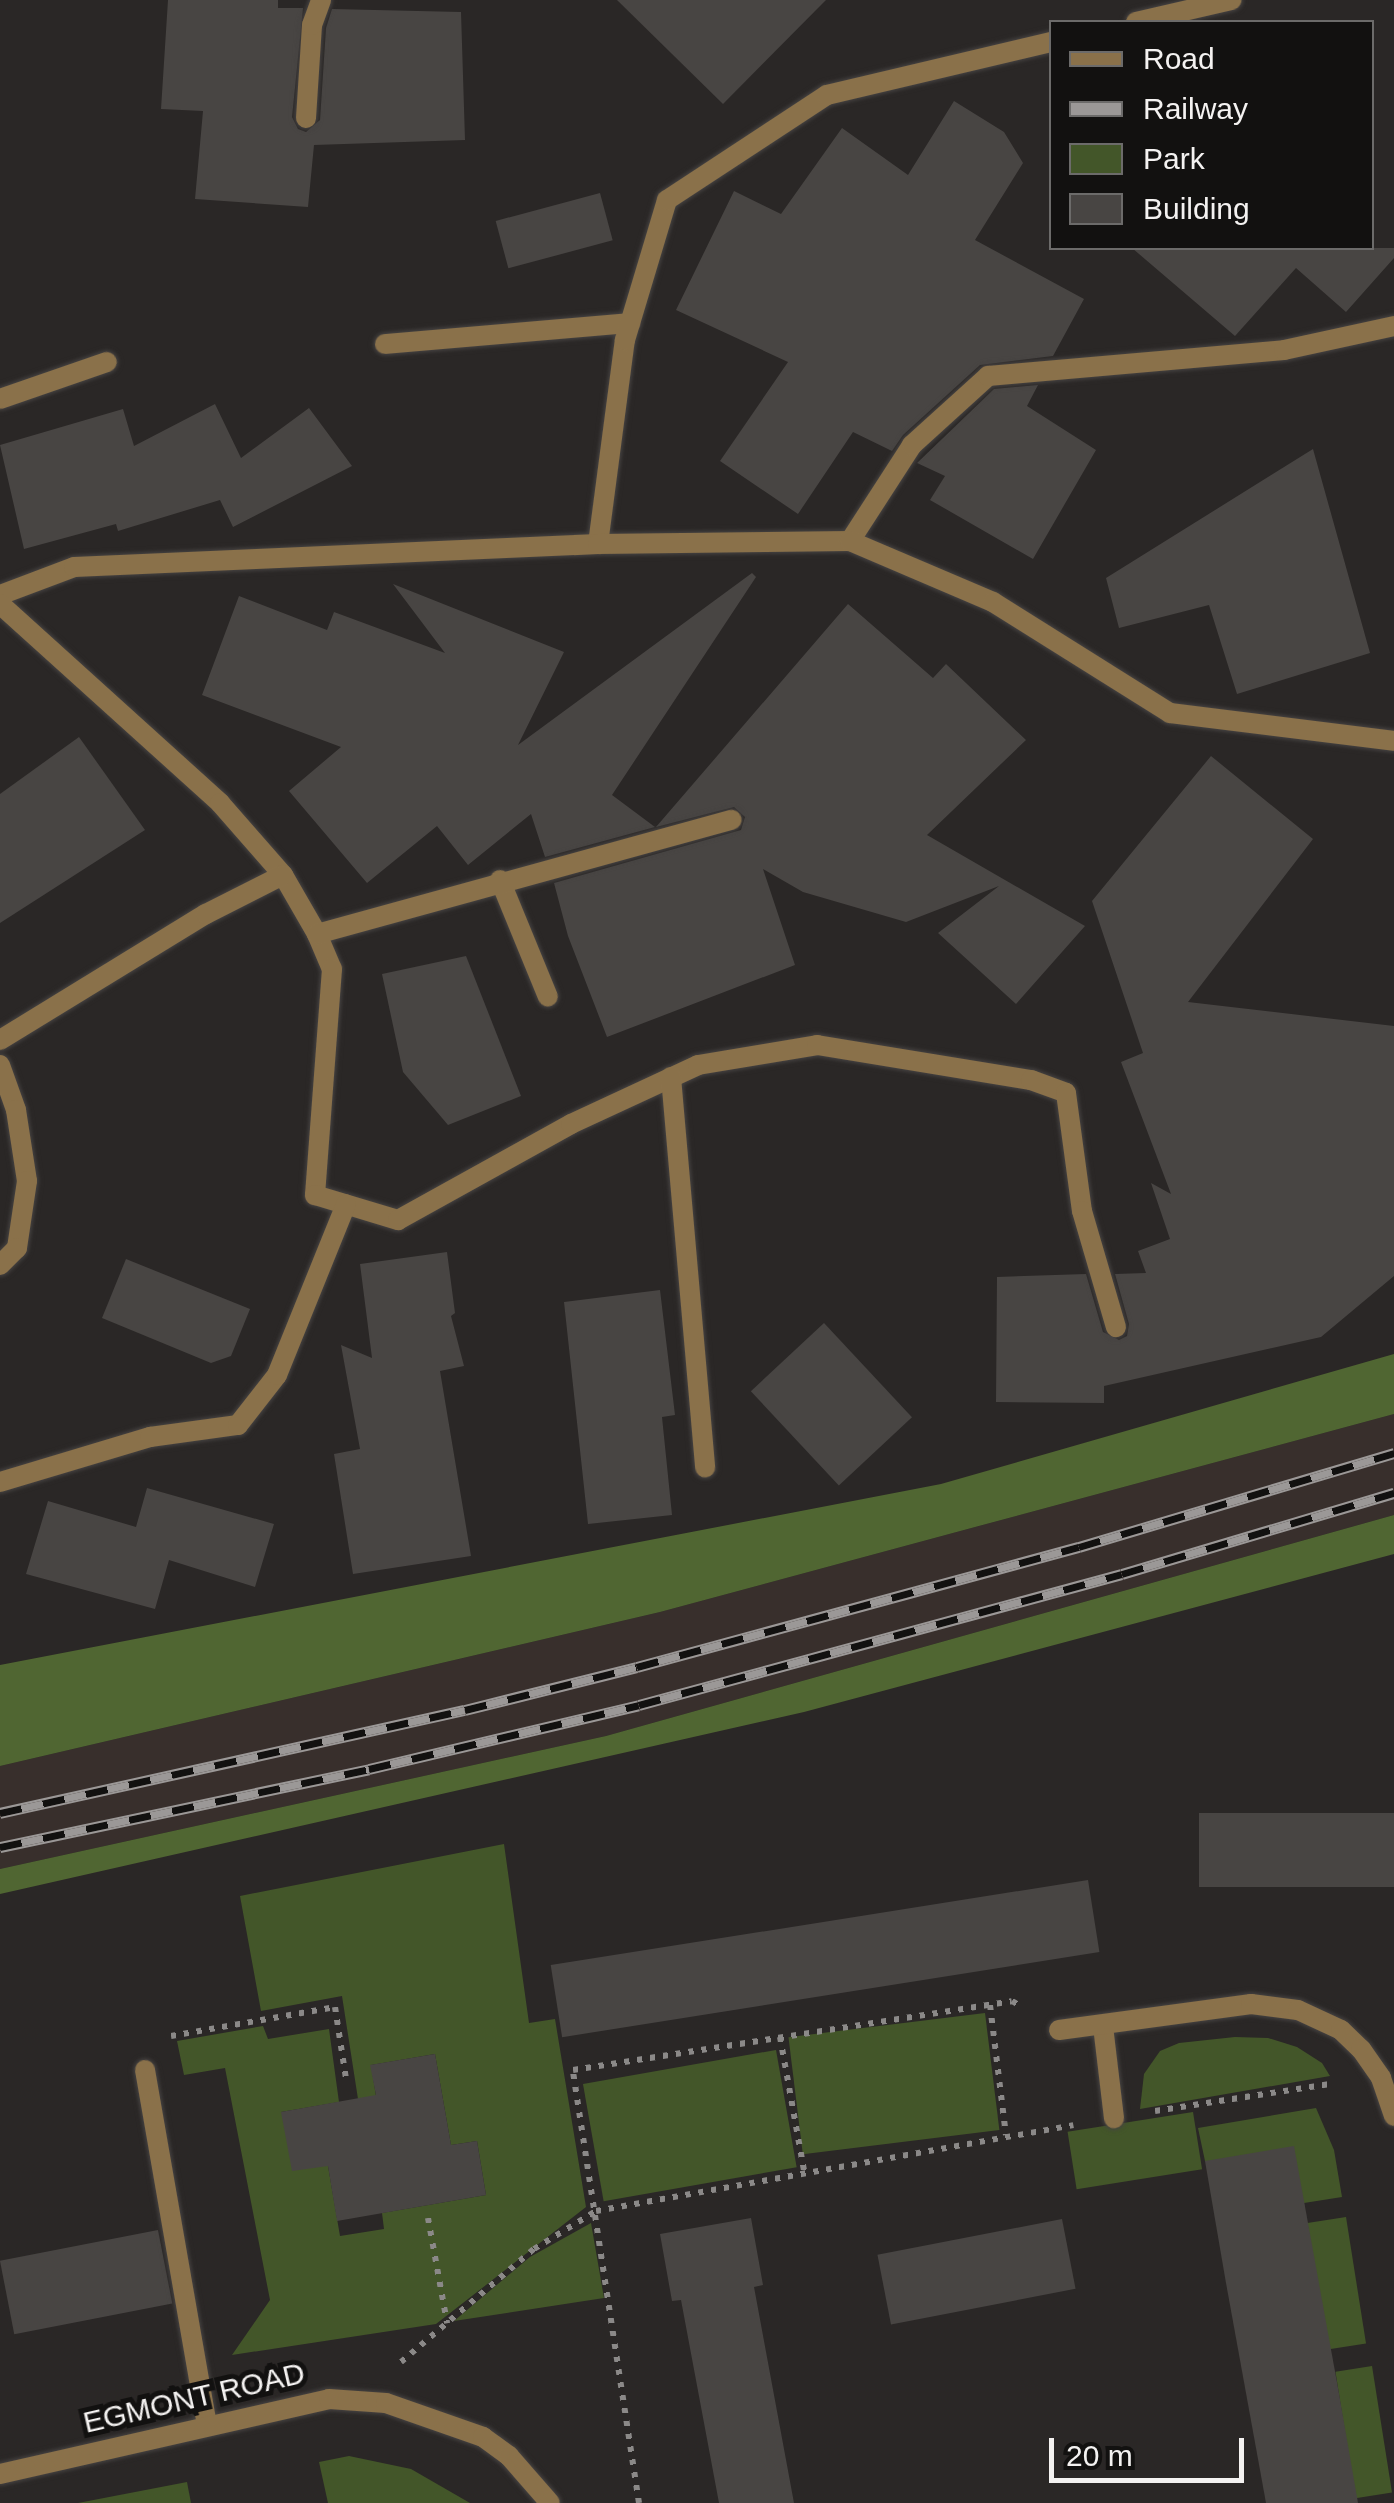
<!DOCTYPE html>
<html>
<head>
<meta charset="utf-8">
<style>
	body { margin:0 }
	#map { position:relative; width:1394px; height:2503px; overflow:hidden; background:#2a2726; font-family:Helvetica,sans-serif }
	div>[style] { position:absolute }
	.built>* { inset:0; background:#382f2c }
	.green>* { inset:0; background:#435629; transform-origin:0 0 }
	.forest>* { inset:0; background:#506632 }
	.building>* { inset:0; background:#484543; transform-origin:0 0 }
	.path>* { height:6px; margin-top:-3px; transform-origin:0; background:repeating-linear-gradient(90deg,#8b8988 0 5px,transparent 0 13px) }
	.roads { filter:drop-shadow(0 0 2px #464342) drop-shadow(0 0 2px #464342) }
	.lane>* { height:20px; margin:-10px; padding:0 10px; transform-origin:10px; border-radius:10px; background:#8a714a }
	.street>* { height:20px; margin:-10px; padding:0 10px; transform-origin:10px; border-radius:10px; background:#8a714a }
	.rail>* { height:11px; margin-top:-5.5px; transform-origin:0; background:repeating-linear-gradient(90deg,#121110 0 22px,#9b9897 0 44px); box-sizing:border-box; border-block:2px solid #9b9897 }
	span { translate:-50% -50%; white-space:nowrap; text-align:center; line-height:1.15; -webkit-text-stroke:10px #121110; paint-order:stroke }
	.street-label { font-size:30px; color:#f4f2f1 }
	.legend { position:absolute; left:1049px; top:20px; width:325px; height:230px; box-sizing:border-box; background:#121110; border:2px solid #6c6b6a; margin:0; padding:12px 18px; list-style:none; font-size:30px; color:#f4f2f1 }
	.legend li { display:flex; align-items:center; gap:20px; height:50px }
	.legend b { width:50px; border:2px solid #6c6b6a }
	.scale { position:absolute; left:1049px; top:2438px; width:195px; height:45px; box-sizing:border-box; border:5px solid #f4f2f1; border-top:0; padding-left:12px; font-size:30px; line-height:35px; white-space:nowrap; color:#f4f2f1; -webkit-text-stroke:8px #121110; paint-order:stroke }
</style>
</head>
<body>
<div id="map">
	<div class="built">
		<div style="clip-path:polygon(1394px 1414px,1394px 1515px,606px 1736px,0 1869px,0 1766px,660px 1612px)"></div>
	</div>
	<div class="green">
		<div style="clip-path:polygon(504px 1844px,529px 2023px,555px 2019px,586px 2207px,436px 2324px,232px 2355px,270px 2300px,225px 2068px,184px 2075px,177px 2041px,263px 2026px,268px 2039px,329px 2029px,339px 2102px,281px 2112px,328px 2166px,340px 2236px,384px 2229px,382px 2213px,486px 2195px,477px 2141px,451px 2145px,435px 2054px,371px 2065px,376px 2096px,358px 2099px,342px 1996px,261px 2011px,240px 1896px)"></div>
		<div style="left:985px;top:2013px;width:118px;height:198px;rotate:83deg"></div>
		<div style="clip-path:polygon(1235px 2037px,1268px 2038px,1297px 2047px,1322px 2063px,1330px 2076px,1140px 2109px,1144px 2074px,1160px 2051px,1179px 2043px)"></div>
		<div style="left:776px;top:2050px;width:119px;height:196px;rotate:80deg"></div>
		<div style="clip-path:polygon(1316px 2108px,1334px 2150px,1342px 2197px,1304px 2203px,1205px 2161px,1198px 2128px)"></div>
		<div style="left:1193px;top:2112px;width:58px;height:127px;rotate:81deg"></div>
		<div style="left:1346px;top:2217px;width:128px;height:39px;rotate:81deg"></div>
		<div style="clip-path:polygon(591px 2223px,604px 2298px,454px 2321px,530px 2257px)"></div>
		<div style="left:1372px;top:2366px;width:128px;height:37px;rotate:81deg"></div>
		<div style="clip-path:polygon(349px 2456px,411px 2469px,470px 2503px,328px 2503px,319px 2462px)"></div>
		<div style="clip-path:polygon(187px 2482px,191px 2503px,78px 2503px)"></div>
	</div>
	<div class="forest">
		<div style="clip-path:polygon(1394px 1354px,1394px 1414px,660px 1612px,0 1766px,0 1665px,941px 1484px)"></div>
		<div style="clip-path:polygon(1394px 1515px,1394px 1554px,804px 1712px,0 1894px,0 1869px,606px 1736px)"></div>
	</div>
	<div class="building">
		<div style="clip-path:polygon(168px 0,278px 0,278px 8px,303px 8px,292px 117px,298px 129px,306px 132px,320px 120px,326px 28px,332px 9px,461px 12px,465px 140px,314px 145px,308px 207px,195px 199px,203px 111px,161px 109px)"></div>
		<div style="clip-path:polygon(617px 0,826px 0,723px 104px)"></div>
		<div style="clip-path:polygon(954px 101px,1004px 132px,1023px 163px,975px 240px,1084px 299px,1053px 356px,980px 365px,903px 435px,892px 451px,853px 432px,798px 514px,720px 461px,788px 362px,676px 310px,734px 191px,781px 214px,842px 128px,908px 175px)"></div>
		<div style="left:600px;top:193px;width:49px;height:108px;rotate:75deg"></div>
		<div style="clip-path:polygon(1132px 248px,1394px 248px,1394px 258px,1346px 312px,1296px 268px,1235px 336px)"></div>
		<div style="clip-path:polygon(1038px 385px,1027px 406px,1096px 450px,1033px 559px,930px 500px,945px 476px,917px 463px,994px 389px)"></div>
		<div style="clip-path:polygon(215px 404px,241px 458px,309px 408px,352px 466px,233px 527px,220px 500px,118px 531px,116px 524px,24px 549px,0 445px,123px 409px,134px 446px)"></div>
		<div style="clip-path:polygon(1313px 449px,1370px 653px,1237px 694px,1209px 605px,1119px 628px,1106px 578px)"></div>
		<div style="clip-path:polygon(752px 573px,756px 577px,612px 795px,655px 827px,545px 857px,531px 814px,468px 865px,437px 826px,367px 883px,289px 791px,341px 747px,202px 695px,239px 596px,327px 630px,334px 612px,445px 653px,393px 584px,564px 652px,518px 745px)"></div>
		<div style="clip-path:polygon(848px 604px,933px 678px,946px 664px,1026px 740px,927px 835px,1085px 926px,1016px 1004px,938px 933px,999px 886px,906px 922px,803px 892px,763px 869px,795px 965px,607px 1037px,568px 936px,554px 883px,741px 830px,745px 817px,734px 807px,656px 827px)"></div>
		<div style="clip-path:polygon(79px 737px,145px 830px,0 923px,0 794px)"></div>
		<div style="clip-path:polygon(1211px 756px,1313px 839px,1188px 1002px,1394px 1026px,1394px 1276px,1321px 1337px,1104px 1386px,1104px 1403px,996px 1402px,997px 1277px,1086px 1274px,1103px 1332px,1119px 1340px,1127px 1336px,1129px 1324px,1115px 1274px,1146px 1273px,1138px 1251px,1170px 1239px,1151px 1183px,1171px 1194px,1121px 1062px,1143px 1053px,1092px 901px)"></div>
		<div style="clip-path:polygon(466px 956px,521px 1096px,448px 1125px,403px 1072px,382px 974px)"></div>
		<div style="clip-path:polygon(447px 1252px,455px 1313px,451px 1316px,464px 1366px,440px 1371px,471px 1556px,353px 1574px,334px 1454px,360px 1449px,341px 1345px,372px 1358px,360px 1264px)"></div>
		<div style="clip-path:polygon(126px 1259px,250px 1309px,231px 1356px,211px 1363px,102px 1318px)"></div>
		<div style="clip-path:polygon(660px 1290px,675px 1415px,662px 1417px,672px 1515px,588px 1524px,564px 1302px)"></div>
		<div style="left:824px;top:1323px;width:129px;height:100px;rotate:47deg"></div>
		<div style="clip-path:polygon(147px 1488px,274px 1524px,255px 1587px,169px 1560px,155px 1609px,26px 1574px,48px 1501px,136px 1527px)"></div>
		<div style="left:1394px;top:1813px;width:74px;height:195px;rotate:90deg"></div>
		<div style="left:1088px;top:1880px;width:73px;height:544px;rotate:81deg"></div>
		<div style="clip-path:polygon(435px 2054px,451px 2145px,477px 2141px,486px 2195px,337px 2221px,328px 2166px,292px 2171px,281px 2112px,376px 2095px,370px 2065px)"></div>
		<div style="clip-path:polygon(1294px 2146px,1338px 2388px,1358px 2503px,1266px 2503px,1226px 2283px,1205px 2161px)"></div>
		<div style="clip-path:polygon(751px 2218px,763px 2285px,754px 2287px,794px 2503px,719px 2503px,681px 2300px,672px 2301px,660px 2234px)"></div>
		<div style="left:1062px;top:2219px;width:71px;height:188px;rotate:79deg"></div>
		<div style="left:158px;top:2230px;width:75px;height:161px;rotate:79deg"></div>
	</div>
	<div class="path">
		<div style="left:990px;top:2005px;width:131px;rotate:83deg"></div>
		<div style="left:171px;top:2036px;width:167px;rotate:-10deg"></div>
		<div style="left:335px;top:2007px;width:73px;rotate:81.3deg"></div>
		<div style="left:780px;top:2037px;width:136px;rotate:79.8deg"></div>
		<div style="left:1155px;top:2111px;width:177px;rotate:-8.8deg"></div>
		<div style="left:428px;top:2218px;width:107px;rotate:79.7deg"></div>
		<div style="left:401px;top:2362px;width:175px;rotate:-40.4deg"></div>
		<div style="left:534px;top:2249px;width:73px;rotate:-31.5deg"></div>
		<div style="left:596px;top:2211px;width:485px;rotate:-10.2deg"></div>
		<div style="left:639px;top:2503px;width:438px;rotate:-98.7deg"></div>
		<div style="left:573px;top:2070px;width:444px;rotate:-8.9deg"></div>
		<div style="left:1012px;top:2001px;width:12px;rotate:31deg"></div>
	</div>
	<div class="roads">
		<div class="lane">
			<div style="left:1136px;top:22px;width:98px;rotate:-13deg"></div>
			<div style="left:306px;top:118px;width:93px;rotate:-86.3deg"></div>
			<div style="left:312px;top:25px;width:27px;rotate:-70deg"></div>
			<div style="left:385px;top:344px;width:246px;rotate:-4.9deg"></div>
			<div style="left:0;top:399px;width:113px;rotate:-19.1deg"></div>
			<div style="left:850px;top:541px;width:114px;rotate:-57.1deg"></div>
			<div style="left:912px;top:445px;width:103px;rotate:-42.2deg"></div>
			<div style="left:988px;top:376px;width:297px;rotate:-5deg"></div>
			<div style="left:1284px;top:350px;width:113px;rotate:-12.3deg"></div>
			<div style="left:598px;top:544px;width:206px;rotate:-82.5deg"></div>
			<div style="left:625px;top:340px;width:146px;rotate:-73.3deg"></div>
			<div style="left:667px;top:200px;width:191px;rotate:-33.3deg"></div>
			<div style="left:827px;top:95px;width:231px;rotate:-13.3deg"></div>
			<div style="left:0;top:595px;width:79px;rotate:-20.7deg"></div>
			<div style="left:74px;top:567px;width:525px;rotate:-2.51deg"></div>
			<div style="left:598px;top:544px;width:252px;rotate:-0.7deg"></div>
			<div style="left:850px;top:541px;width:155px;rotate:23.1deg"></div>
			<div style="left:993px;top:602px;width:209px;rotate:32.1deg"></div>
			<div style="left:1170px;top:713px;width:226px;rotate:7.1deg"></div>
			<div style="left:0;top:604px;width:297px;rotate:42.1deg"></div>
			<div style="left:220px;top:803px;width:96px;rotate:48.8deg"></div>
			<div style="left:283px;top:875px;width:68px;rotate:60deg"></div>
			<div style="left:317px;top:934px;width:38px;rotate:67deg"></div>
			<div style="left:332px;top:969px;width:227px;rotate:94.3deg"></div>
			<div style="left:315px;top:1195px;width:87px;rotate:16.8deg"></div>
			<div style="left:398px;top:1220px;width:198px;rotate:-29deg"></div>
			<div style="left:571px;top:1124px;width:140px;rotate:-24.9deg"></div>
			<div style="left:698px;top:1065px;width:121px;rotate:-9.5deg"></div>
			<div style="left:817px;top:1045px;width:217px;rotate:9.3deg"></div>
			<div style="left:1031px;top:1080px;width:37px;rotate:20deg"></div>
			<div style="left:1066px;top:1093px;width:119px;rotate:82.3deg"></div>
			<div style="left:1082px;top:1211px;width:121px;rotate:73.7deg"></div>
			<div style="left:500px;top:880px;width:126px;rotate:67.7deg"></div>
			<div style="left:317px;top:934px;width:430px;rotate:-15.4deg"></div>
			<div style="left:0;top:1040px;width:241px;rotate:-31.5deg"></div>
			<div style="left:206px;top:914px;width:86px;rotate:-26.9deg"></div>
			<div style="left:0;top:1065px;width:48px;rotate:70.4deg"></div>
			<div style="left:16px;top:1110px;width:72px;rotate:81.2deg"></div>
			<div style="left:27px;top:1181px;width:68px;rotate:98.5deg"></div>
			<div style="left:17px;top:1248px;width:24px;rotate:135deg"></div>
			<div style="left:671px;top:1077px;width:392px;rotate:85deg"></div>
			<div style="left:0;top:1482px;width:157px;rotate:-16.7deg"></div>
			<div style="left:150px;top:1437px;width:89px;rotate:-7.8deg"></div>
			<div style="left:238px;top:1425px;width:63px;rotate:-52deg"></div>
			<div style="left:277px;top:1375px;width:184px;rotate:-68deg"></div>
			<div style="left:145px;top:2070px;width:360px;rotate:80.1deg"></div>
		</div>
		<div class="street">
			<div style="left:1103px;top:2026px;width:93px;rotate:83.2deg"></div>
			<div style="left:1059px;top:2030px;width:194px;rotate:-7.7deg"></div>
			<div style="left:1251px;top:2004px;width:47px;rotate:7.3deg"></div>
			<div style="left:1298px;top:2010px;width:47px;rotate:24.9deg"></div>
			<div style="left:1341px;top:2030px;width:28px;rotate:44deg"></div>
			<div style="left:1361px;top:2049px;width:35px;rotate:55deg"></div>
			<div style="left:1381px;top:2078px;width:40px;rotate:71.1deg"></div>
			<div style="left:0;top:2474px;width:337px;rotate:-12.8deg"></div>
			<div style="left:329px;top:2399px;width:57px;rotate:4deg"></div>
			<div style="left:386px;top:2403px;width:103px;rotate:19.3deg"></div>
			<div style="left:483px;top:2437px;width:32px;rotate:36deg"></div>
			<div style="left:509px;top:2456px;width:62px;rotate:48.9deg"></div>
		</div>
	</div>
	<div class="rail">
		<div style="left:0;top:1813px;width:476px;rotate:-12.5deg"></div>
		<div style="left:465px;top:1710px;width:177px;rotate:-14deg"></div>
		<div style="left:637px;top:1667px;width:458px;rotate:-15.2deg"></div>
		<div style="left:1079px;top:1547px;width:329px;rotate:-16.6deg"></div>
		<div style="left:0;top:1847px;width:377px;rotate:-11.9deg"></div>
		<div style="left:369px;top:1769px;width:277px;rotate:-13.3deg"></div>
		<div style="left:639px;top:1705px;width:500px;rotate:-15.17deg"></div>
		<div style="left:1122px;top:1574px;width:284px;rotate:-16.6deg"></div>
	</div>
	<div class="street-label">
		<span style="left:194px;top:2398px;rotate:-13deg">EGMONT ROAD</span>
	</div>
	<ul class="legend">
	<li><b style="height:12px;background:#8a714a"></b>Road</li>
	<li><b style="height:12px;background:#9b9897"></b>Railway</li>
	<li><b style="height:28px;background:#435629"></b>Park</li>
	<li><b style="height:28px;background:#484543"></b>Building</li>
	</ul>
	<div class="scale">20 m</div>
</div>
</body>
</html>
